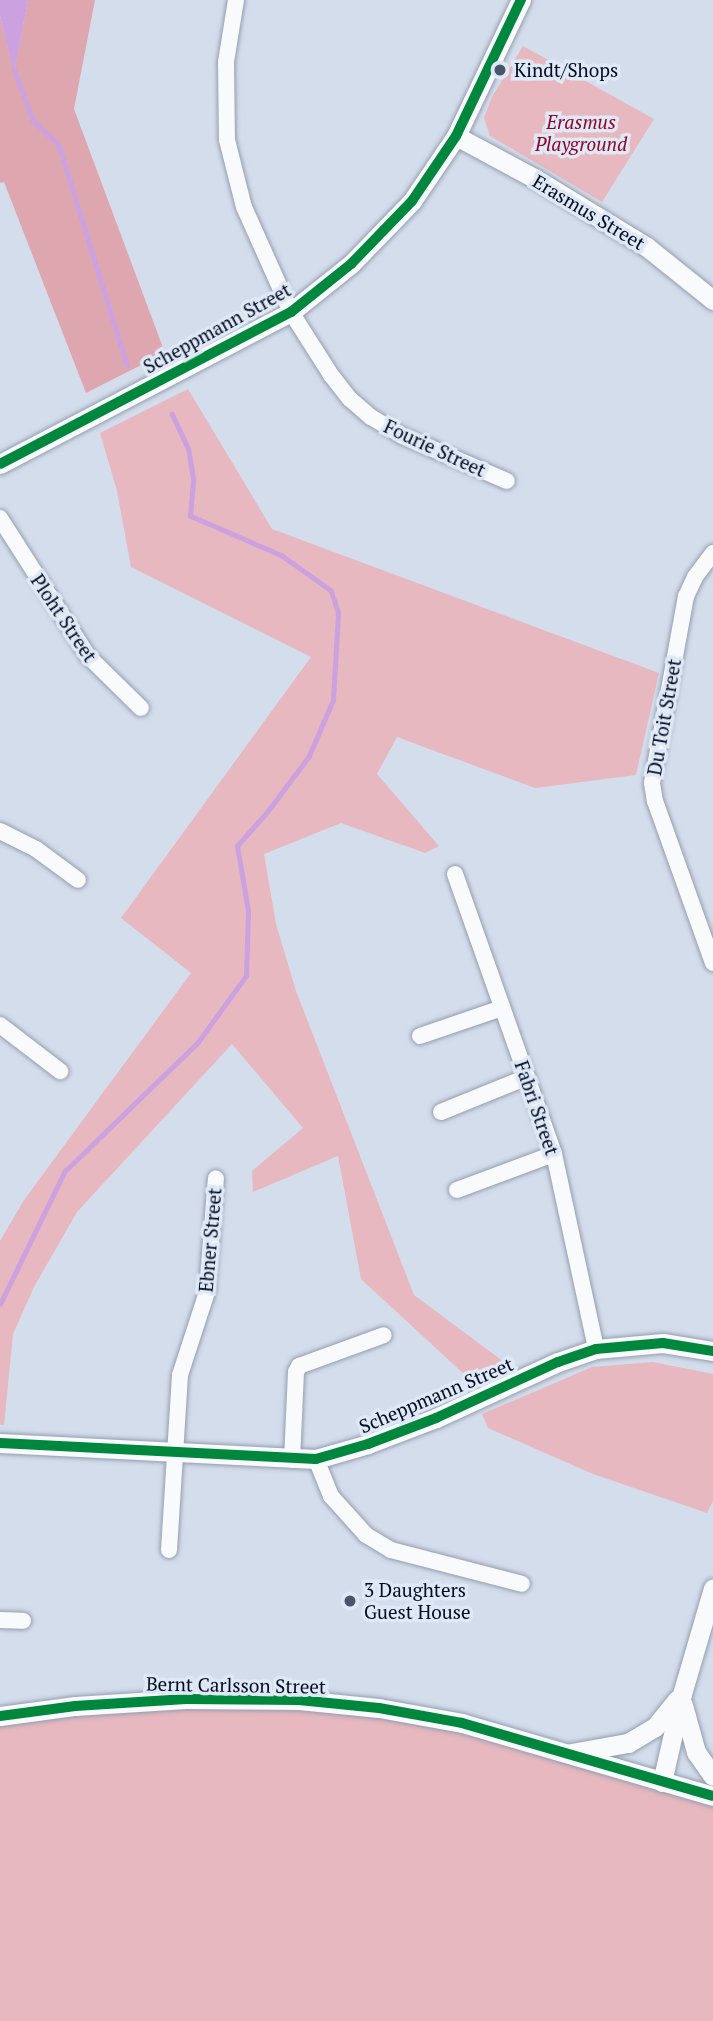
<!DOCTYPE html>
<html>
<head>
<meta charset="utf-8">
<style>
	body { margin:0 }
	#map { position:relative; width:713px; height:2021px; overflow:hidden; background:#d4ddec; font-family:"PT Serif",serif }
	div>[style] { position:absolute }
	.green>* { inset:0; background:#e7b8bf }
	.forest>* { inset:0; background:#dea7b0 }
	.water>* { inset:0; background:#cba1df }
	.stream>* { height:4.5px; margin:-2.25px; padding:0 2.25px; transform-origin:2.25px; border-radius:2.25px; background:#cba1df }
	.roads { filter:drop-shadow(0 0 2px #939eb0) drop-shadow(0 0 2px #939eb0) }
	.minor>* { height:16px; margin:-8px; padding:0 8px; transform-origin:8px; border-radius:8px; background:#f9fafc }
	.tertiary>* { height:19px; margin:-9.5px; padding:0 9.5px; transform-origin:9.5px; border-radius:9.5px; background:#f9fafc }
	.cycleway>* { height:10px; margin:-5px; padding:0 5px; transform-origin:5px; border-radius:5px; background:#00873e }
	.dots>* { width:19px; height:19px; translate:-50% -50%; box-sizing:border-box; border:4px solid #dfe8f5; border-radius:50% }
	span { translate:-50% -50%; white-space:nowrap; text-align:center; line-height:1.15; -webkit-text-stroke:7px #dfe8f5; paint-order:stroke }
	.poi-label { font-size:19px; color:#010c23 }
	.left { translate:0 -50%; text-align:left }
	.park-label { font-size:19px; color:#910426; font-style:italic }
	.street-label { font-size:19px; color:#010c23 }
</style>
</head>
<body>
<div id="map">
	<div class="green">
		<div style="clip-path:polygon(523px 46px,654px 119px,602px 202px,490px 136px,484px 118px,492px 97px)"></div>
		<div style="clip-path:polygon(188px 389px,272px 529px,659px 673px,636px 775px,535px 788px,397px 737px,377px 774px,439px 846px,425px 853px,341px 823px,264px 854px,276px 924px,296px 991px,414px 1295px,504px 1362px,466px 1376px,361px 1279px,338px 1156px,253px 1192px,252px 1171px,303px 1128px,232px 1044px,77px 1212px,34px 1287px,13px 1334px,4px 1425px,0 1425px,0 1241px,24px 1200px,191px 973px,121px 918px,311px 657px,131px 567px,117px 491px,100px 433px)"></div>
		<div style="clip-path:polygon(653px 1362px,713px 1374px,713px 1501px,707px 1513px,593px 1474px,488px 1428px,482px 1414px,592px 1367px)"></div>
		<div style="clip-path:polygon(75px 1706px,379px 1708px,713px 1796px,713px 2021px,0 2021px,0 1716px)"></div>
	</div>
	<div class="forest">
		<div style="clip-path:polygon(28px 0,95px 0,74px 109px,165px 353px,86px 393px,4px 182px,0 183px,0 16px,14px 72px)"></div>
	</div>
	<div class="water">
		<div style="clip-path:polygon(0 0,28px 0,14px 74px,0 16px)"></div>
	</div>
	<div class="stream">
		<div style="left:14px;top:69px;width:54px;rotate:69.6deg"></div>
		<div style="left:33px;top:120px;width:36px;rotate:44deg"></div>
		<div style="left:59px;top:145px;width:230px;rotate:72.8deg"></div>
		<div style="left:0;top:1304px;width:148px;rotate:-64deg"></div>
		<div style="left:65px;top:1171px;width:185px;rotate:-44.1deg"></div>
		<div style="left:198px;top:1042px;width:82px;rotate:-54deg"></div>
		<div style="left:246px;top:976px;width:65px;rotate:-88.2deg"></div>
		<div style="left:248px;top:911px;width:66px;rotate:-99.6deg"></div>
		<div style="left:237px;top:846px;width:45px;rotate:-48.6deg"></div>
		<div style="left:267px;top:812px;width:70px;rotate:-53.1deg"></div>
		<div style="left:309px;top:756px;width:61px;rotate:-66.8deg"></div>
		<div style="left:333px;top:700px;width:87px;rotate:-86.7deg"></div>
		<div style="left:338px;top:613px;width:23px;rotate:-108deg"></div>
		<div style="left:331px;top:591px;width:60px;rotate:-144.5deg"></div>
		<div style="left:282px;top:556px;width:100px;rotate:-156.5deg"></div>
		<div style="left:190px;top:516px;width:37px;rotate:-85deg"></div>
		<div style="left:193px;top:479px;width:30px;rotate:-99deg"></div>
		<div style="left:188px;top:449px;width:38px;rotate:-115deg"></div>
	</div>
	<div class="roads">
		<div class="minor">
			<div style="left:236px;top:0;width:63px;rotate:99.2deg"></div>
			<div style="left:226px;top:62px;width:78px;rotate:89.3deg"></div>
			<div style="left:227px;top:140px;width:69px;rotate:75.8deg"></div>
			<div style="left:244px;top:207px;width:115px;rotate:65.9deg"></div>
			<div style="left:291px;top:312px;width:75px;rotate:57.6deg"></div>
			<div style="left:331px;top:375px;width:31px;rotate:52deg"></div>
			<div style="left:350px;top:399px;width:28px;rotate:41deg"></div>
			<div style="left:371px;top:417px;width:37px;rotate:31deg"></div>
			<div style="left:403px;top:436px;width:113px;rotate:23.4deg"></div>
			<div style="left:0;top:518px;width:164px;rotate:57.5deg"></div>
			<div style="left:88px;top:656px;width:74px;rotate:44.5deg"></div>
			<div style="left:713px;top:553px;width:30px;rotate:127deg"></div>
			<div style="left:695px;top:577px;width:21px;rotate:115deg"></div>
			<div style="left:686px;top:596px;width:190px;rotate:100.3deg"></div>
			<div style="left:652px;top:783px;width:18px;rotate:81deg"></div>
			<div style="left:655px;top:801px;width:172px;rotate:70.3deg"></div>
			<div style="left:0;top:831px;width:40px;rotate:26.6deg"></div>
			<div style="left:36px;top:849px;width:52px;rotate:36.4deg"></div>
			<div style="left:455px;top:874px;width:297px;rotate:70.5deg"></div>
			<div style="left:554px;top:1154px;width:199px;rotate:77.8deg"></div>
			<div style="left:0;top:1025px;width:76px;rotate:37.5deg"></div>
			<div style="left:420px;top:1036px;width:87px;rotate:-18.9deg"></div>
			<div style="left:441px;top:1112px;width:93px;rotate:-22.1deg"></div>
			<div style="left:457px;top:1190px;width:103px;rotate:-20.4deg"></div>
			<div style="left:316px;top:1459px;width:40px;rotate:68deg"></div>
			<div style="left:331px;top:1496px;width:52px;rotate:48.1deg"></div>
			<div style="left:366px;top:1535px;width:29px;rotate:31deg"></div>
			<div style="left:391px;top:1550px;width:135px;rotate:14.5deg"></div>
			<div style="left:292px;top:1460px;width:88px;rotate:-87.4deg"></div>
			<div style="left:296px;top:1372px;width:7px;rotate:-63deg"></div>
			<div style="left:299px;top:1366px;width:90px;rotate:-20deg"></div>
			<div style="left:169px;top:1550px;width:175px;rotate:-86.4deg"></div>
			<div style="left:180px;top:1375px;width:87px;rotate:-72deg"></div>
			<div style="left:207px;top:1292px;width:114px;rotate:-85.5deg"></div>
			<div style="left:0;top:1620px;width:23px;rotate:2deg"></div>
		</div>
		<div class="tertiary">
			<div style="left:456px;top:136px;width:91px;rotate:28.3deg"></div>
			<div style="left:536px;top:179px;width:130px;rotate:31.5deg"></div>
			<div style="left:647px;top:247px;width:85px;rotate:38.8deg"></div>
			<div style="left:0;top:464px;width:328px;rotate:-27.6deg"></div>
			<div style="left:291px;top:312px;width:77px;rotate:-38.7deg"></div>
			<div style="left:351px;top:264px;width:88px;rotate:-45.9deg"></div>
			<div style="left:412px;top:201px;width:78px;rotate:-55.9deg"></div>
			<div style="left:456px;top:136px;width:151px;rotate:-64.5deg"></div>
			<div style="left:0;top:1443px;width:316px;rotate:2.9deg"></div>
			<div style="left:316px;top:1459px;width:54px;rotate:-16.1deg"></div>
			<div style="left:368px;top:1444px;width:73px;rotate:-20.9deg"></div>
			<div style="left:436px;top:1418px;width:134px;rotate:-24.7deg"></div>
			<div style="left:558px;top:1362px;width:40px;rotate:-18.9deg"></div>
			<div style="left:596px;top:1349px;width:67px;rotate:-5.1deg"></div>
			<div style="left:663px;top:1343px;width:51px;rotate:9.1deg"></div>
			<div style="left:683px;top:1705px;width:49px;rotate:74.5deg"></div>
			<div style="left:696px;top:1752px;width:29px;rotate:55deg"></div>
			<div style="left:0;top:1716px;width:76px;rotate:-7.6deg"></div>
			<div style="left:75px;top:1706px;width:111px;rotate:-3.6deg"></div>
			<div style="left:186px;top:1699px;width:113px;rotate:0.5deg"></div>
			<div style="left:299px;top:1700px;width:80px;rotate:5.7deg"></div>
			<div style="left:379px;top:1708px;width:84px;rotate:10.2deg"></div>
			<div style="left:462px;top:1723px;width:261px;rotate:16.2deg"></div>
			<div style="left:571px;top:1753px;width:58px;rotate:-10deg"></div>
			<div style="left:628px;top:1743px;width:31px;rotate:-31deg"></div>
			<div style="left:655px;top:1727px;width:35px;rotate:-51deg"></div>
			<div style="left:662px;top:1782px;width:90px;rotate:-77.2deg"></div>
			<div style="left:682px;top:1694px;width:110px;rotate:-73.7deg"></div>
		</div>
	</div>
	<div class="cycleway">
		<div style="left:0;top:464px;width:328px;rotate:-27.6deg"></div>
		<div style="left:291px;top:312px;width:77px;rotate:-38.7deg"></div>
		<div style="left:351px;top:264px;width:88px;rotate:-45.9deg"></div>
		<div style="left:412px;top:201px;width:78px;rotate:-55.9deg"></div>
		<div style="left:456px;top:136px;width:151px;rotate:-64.5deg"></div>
		<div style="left:0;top:1443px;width:316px;rotate:2.9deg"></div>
		<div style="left:316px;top:1459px;width:54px;rotate:-16.1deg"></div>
		<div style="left:368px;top:1444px;width:73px;rotate:-20.9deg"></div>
		<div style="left:436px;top:1418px;width:134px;rotate:-24.7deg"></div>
		<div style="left:558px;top:1362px;width:40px;rotate:-18.9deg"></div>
		<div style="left:596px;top:1349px;width:67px;rotate:-5.1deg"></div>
		<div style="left:663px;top:1343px;width:51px;rotate:9.1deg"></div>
		<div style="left:0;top:1716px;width:76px;rotate:-7.6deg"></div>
		<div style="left:75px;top:1706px;width:111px;rotate:-3.6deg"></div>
		<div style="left:186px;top:1699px;width:113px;rotate:0.5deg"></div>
		<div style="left:299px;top:1700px;width:80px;rotate:5.7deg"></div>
		<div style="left:379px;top:1708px;width:84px;rotate:10.2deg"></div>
		<div style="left:462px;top:1723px;width:261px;rotate:16.2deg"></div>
	</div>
	<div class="dots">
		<div style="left:500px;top:70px;background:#4b5569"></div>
		<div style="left:350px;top:1601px;background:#4b5569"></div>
	</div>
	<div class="poi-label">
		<span class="left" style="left:514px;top:70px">Kindt/Shops</span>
		<span class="left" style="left:364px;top:1601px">3 Daughters<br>Guest House</span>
	</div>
	<div class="park-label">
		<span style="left:581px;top:133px">Erasmus<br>Playground</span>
	</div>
	<div class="street-label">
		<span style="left:589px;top:212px;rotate:31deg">Erasmus Street</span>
		<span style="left:217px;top:328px;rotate:-29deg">Scheppmann Street</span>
		<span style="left:435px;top:448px;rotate:25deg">Fourie Street</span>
		<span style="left:64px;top:618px;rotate:56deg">Ploht Street</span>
		<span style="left:664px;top:717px;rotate:-80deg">Du Toit Street</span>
		<span style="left:537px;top:1108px;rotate:71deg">Fabri Street</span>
		<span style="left:210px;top:1240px;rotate:-85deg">Ebner Street</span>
		<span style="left:436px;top:1395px;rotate:-23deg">Scheppmann Street</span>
		<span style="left:236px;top:1685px;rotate:1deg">Bernt Carlsson Street</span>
	</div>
</div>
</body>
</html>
